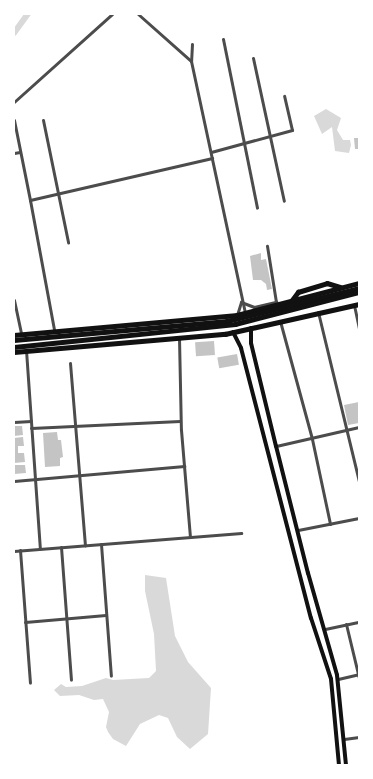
<!DOCTYPE html>
<html>
<head>
<meta charset="utf-8">
<style>
	body { margin:0 }
	#map { position:relative; width:373px; height:779px; overflow:hidden; background:#fff; font-family:"IBM Plex Serif",serif }
	div>[style] { position:absolute }
	.water>* { inset:0; background:#d9d9d9 }
	.canal>* { height:6px; margin:-3px; padding:0 3px; transform-origin:3px; border-radius:3px; background:#d9d9d9 }
	.building>* { inset:0; background:#c4c4c4; transform-origin:0 0 }
	.minor>* { height:3px; margin:-1.5px; padding:0 1.5px; transform-origin:1.5px; border-radius:1.5px; background:#4c4c4c }
	.secondary>* { height:4px; margin:-2px; padding:0 2px; transform-origin:2px; border-radius:2px; background:#111 }
	.primary>* { height:4.5px; margin:-2.25px; padding:0 2.25px; transform-origin:2.25px; border-radius:2.25px; background:#111 }
	span { translate:-50% -50%; white-space:nowrap; text-align:center; line-height:1.15; -webkit-text-stroke:3px #fff; paint-order:stroke }
	.frame { position:absolute; inset:0; border:15px solid #fff; pointer-events:none }
</style>
</head>
<body>
<div id="map">
	<div class="water">
		<div style="clip-path:polygon(326px 109px,341px 118px,337px 130px,343px 140px,350px 140px,351px 145px,349px 153px,335px 151px,332px 127px,322px 134px,314px 116px)"></div>
		<div style="clip-path:polygon(145px 575px,166px 578px,175px 636px,188px 662px,211px 688px,208px 734px,190px 749px,177px 737px,168px 718px,159px 715px,140px 724px,126px 746px,113px 739px,108px 732px,106px 727px,109px 712px,103px 699px,94px 700px,79px 695px,60px 696px,54px 690px,61px 684px,66px 687px,82px 686px,106px 678px,113px 680px,149px 678px,156px 671px,154px 634px,145px 591px)"></div>
	</div>
	<div class="canal">
		<div style="left:14px;top:33px;width:24px;rotate:-54deg"></div>
	</div>
	<div class="building">
		<div style="clip-path:polygon(354px 138px,359px 138px,359px 149px,355px 149px)"></div>
		<div style="clip-path:polygon(261px 253px,261px 260px,266px 259px,272px 289px,267px 290px,266px 284px,261px 280px,253px 280px,250px 256px)"></div>
		<div style="left:214px;top:341px;width:14px;height:19px;rotate:86deg"></div>
		<div style="left:237px;top:354px;width:11px;height:20px;rotate:80deg"></div>
		<div style="clip-path:polygon(359px 402px,359px 423px,348px 425px,344px 405px)"></div>
		<div style="clip-path:polygon(14px 426px,22px 426px,23px 435px,14px 436px)"></div>
		<div style="clip-path:polygon(57px 432px,58px 440px,61px 440px,63px 457px,60px 458px,60px 466px,45px 467px,43px 433px)"></div>
		<div style="clip-path:polygon(23px 437px,24px 446px,18px 446px,18px 453px,24px 453px,25px 462px,14px 463px,14px 438px)"></div>
		<div style="clip-path:polygon(14px 465px,25px 465px,26px 473px,14px 474px)"></div>
	</div>
	<div class="minor">
		<div style="left:138px;top:14px;width:71px;rotate:41.6deg"></div>
		<div style="left:223px;top:39px;width:172px;rotate:78.6deg"></div>
		<div style="left:192px;top:44px;width:17px;rotate:93deg"></div>
		<div style="left:191px;top:61px;width:258px;rotate:77.9deg"></div>
		<div style="left:253px;top:58px;width:146px;rotate:77.8deg"></div>
		<div style="left:14px;top:102px;width:132px;rotate:-41.9deg"></div>
		<div style="left:14px;top:120px;width:82px;rotate:78.7deg"></div>
		<div style="left:30px;top:200px;width:187px;rotate:-13deg"></div>
		<div style="left:43px;top:120px;width:125px;rotate:78.4deg"></div>
		<div style="left:211px;top:152px;width:84px;rotate:-15.2deg"></div>
		<div style="left:292px;top:130px;width:35px;rotate:-103deg"></div>
		<div style="left:14px;top:153px;width:6px;rotate:-9deg"></div>
		<div style="left:30px;top:200px;width:132px;rotate:79.5deg"></div>
		<div style="left:14px;top:300px;width:35px;rotate:78deg"></div>
		<div style="left:354px;top:305px;width:25px;rotate:78deg"></div>
		<div style="left:318px;top:312px;width:174px;rotate:76.4deg"></div>
		<div style="left:237px;top:315px;width:14px;rotate:-73deg"></div>
		<div style="left:241px;top:302px;width:14px;rotate:21deg"></div>
		<div style="left:254px;top:307px;width:23px;rotate:-13deg"></div>
		<div style="left:276px;top:302px;width:57px;rotate:-99.1deg"></div>
		<div style="left:280px;top:321px;width:122px;rotate:74.8deg"></div>
		<div style="left:312px;top:439px;width:87px;rotate:78deg"></div>
		<div style="left:179px;top:338px;width:92px;rotate:88.8deg"></div>
		<div style="left:181px;top:430px;width:107px;rotate:85.2deg"></div>
		<div style="left:26px;top:350px;width:199px;rotate:86deg"></div>
		<div style="left:70px;top:363px;width:183px;rotate:85.3deg"></div>
		<div style="left:14px;top:422px;width:17px;rotate:-3deg"></div>
		<div style="left:31px;top:428px;width:149px;rotate:-2.7deg"></div>
		<div style="left:276px;top:446px;width:85px;rotate:-12.9deg"></div>
		<div style="left:14px;top:481px;width:171px;rotate:-5deg"></div>
		<div style="left:298px;top:530px;width:62px;rotate:-11.1deg"></div>
		<div style="left:101px;top:544px;width:132px;rotate:85.7deg"></div>
		<div style="left:61px;top:547px;width:133px;rotate:85.7deg"></div>
		<div style="left:20px;top:550px;width:133px;rotate:85.7deg"></div>
		<div style="left:14px;top:551px;width:228px;rotate:-4.5deg"></div>
		<div style="left:25px;top:622px;width:81px;rotate:-4.9deg"></div>
		<div style="left:346px;top:624px;width:56px;rotate:76.5deg"></div>
		<div style="left:325px;top:629px;width:35px;rotate:-12deg"></div>
		<div style="left:338px;top:679px;width:22px;rotate:-13deg"></div>
		<div style="left:344px;top:739px;width:15px;rotate:-8deg"></div>
	</div>
	<div class="secondary">
		<div style="left:251px;top:328px;width:15px;rotate:90deg"></div>
		<div style="left:251px;top:343px;width:106px;rotate:76.4deg"></div>
		<div style="left:276px;top:446px;width:131px;rotate:75.9deg"></div>
		<div style="left:308px;top:573px;width:106px;rotate:74.1deg"></div>
		<div style="left:337px;top:675px;width:90px;rotate:84.3deg"></div>
		<div style="left:233px;top:332px;width:18px;rotate:63deg"></div>
		<div style="left:241px;top:348px;width:279px;rotate:75.5deg"></div>
		<div style="left:311px;top:618px;width:64px;rotate:71.8deg"></div>
		<div style="left:331px;top:679px;width:86px;rotate:84.7deg"></div>
	</div>
	<div class="primary">
		<div style="left:292px;top:300px;width:10px;rotate:-53deg"></div>
		<div style="left:298px;top:292px;width:30px;rotate:-17deg"></div>
		<div style="left:327px;top:283px;width:14px;rotate:17deg"></div>
		<div style="left:14px;top:335px;width:224px;rotate:-5.1deg"></div>
		<div style="left:237px;top:315px;width:126px;rotate:-14.7deg"></div>
		<div style="left:14px;top:340px;width:214px;rotate:-5.1deg"></div>
		<div style="left:227px;top:321px;width:136px;rotate:-14deg"></div>
		<div style="left:14px;top:347px;width:222px;rotate:-5.9deg"></div>
		<div style="left:235px;top:324px;width:128px;rotate:-14.5deg"></div>
		<div style="left:14px;top:352px;width:212px;rotate:-4.9deg"></div>
		<div style="left:225px;top:334px;width:137px;rotate:-12.6deg"></div>
	</div>
	<div class="frame"></div>
</div>
</body>
</html>
